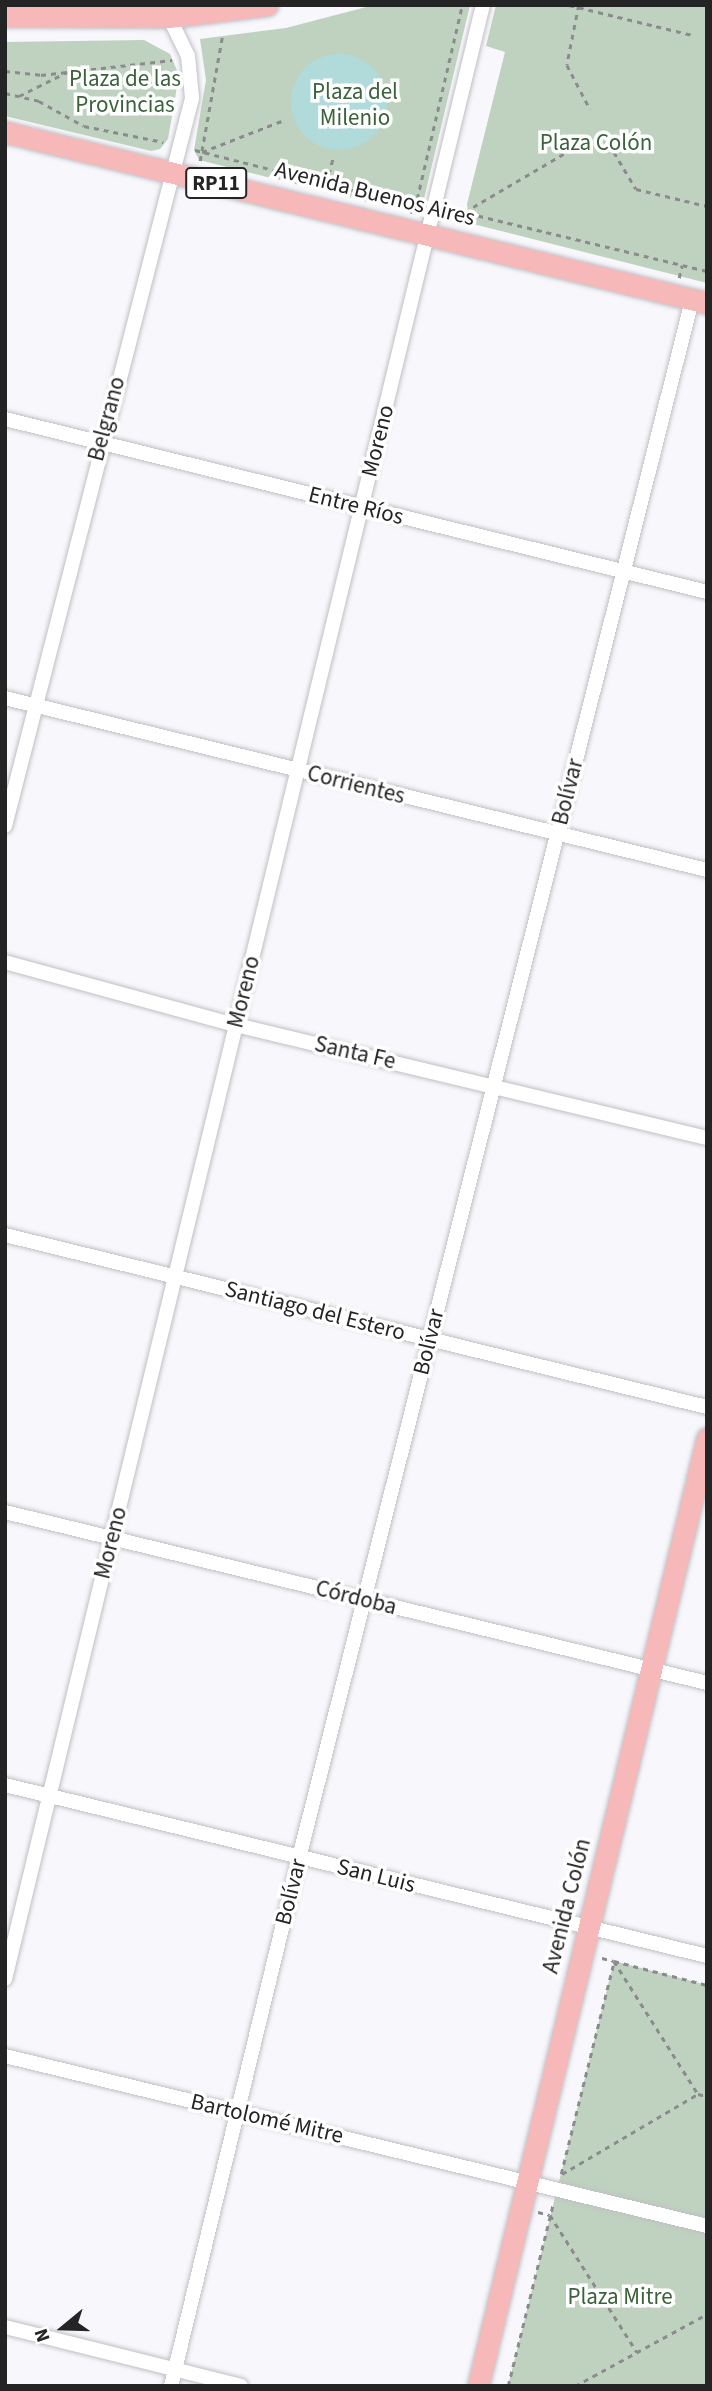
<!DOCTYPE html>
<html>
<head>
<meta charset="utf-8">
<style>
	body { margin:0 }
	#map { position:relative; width:712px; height:2391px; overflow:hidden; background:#f7f7fc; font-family:"Source Sans 3",sans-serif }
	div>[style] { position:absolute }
	.green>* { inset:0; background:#bed2bf }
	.water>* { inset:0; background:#b1dbdb }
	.round { border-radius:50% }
	.path>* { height:2.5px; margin-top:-1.25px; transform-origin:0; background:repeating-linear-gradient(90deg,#8b8b8e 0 5px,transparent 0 10px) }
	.roads { filter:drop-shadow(0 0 2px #c0c0c4) drop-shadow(0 0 2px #c0c0c4) }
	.street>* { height:14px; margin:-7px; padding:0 7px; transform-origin:7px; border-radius:7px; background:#fff }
	.primary>* { height:21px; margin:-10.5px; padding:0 10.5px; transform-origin:10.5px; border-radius:10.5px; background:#f7b8ba }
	span { translate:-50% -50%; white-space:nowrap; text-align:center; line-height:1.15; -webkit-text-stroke:7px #fff; paint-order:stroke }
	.shield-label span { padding:2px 5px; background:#fff; border:2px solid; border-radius:5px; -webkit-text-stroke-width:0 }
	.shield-label { font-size:21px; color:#242425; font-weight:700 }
	.park-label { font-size:23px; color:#3b623d }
	.street-label { font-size:23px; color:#242425 }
	.frame { position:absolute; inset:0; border:7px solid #242425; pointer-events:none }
	.north { position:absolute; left:28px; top:2293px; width:70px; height:70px; -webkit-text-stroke:5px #fff; paint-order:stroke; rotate:251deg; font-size:19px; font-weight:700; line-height:28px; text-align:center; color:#242425 }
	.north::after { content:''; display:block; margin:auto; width:24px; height:32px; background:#242425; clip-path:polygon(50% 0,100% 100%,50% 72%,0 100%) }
</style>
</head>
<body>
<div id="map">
	<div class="green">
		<div style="clip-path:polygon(374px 5px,470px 5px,422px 207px,404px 211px,199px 160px,194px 150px,206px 80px,200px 39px,286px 28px)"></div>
		<div style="clip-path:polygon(496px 5px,707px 5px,707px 283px,469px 223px,467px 204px,505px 52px,486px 46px)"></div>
		<div style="clip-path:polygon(144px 40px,170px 54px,179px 75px,168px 139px,160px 149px,151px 151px,5px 116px,5px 42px)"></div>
		<div style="clip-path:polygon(614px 1961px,707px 1985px,707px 2386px,508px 2386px)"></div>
	</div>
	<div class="water">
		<div class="round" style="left:291px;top:54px;width:96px;height:96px"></div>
	</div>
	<div class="path">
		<div style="left:569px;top:5px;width:127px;rotate:13.7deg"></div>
		<div style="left:579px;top:5px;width:61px;rotate:101.3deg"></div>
		<div style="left:567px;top:65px;width:50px;rotate:62.4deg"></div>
		<div style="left:5px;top:71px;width:36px;rotate:6deg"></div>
		<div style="left:41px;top:75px;width:132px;rotate:-6.5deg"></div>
		<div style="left:5px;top:93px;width:35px;rotate:13deg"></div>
		<div style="left:39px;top:101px;width:51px;rotate:29.1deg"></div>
		<div style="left:84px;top:126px;width:81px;rotate:11.4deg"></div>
		<div style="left:19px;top:96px;width:54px;rotate:-26.6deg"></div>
		<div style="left:195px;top:150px;width:220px;rotate:14.2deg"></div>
		<div style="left:408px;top:204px;width:10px;rotate:-6deg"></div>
		<div style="left:202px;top:152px;width:88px;rotate:-21.3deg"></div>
		<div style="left:614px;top:152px;width:43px;rotate:59.3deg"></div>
		<div style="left:636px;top:189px;width:73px;rotate:13.5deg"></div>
		<div style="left:200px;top:161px;width:126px;rotate:-79.9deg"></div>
		<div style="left:326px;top:184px;width:27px;rotate:-75deg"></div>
		<div style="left:473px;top:207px;width:126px;rotate:-30.4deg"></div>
		<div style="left:459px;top:211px;width:255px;rotate:13.6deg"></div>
		<div style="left:410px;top:213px;width:16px;rotate:-63deg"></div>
		<div style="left:417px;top:199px;width:199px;rotate:-76.9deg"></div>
		<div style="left:679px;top:278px;width:13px;rotate:-77deg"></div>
		<div style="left:602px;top:1958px;width:12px;rotate:14deg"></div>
		<div style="left:614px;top:1961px;width:157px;rotate:57.7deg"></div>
		<div style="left:698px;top:2094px;width:9px;rotate:13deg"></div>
		<div style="left:561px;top:2174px;width:219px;rotate:-76deg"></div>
		<div style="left:614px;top:1961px;width:96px;rotate:14.5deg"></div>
		<div style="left:562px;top:2174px;width:158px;rotate:-30.5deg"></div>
		<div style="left:538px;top:2212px;width:12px;rotate:14deg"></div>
		<div style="left:550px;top:2215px;width:162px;rotate:57.6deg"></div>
		<div style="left:508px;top:2386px;width:187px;rotate:-76.1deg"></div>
		<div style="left:575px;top:2386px;width:150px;rotate:-28.6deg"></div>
	</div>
	<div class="roads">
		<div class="street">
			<div style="left:5px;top:419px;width:723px;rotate:13.84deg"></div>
			<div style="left:5px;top:698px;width:723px;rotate:13.77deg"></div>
			<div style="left:5px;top:826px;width:752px;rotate:-75.59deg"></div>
			<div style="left:192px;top:98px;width:42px;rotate:-95.4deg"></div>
			<div style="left:188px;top:56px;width:43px;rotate:-116deg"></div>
			<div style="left:5px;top:962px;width:239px;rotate:15.3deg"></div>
			<div style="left:236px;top:1025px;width:484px;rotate:13.5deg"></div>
			<div style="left:5px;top:1235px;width:723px;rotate:13.77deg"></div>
			<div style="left:5px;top:1512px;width:723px;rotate:13.69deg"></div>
			<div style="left:5px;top:1785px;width:723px;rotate:13.69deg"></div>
			<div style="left:5px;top:1979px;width:2031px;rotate:-76.39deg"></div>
			<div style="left:5px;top:2056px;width:722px;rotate:13.61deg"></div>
			<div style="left:5px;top:2327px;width:243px;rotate:14deg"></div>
			<div style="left:171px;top:2386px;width:543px;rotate:-76.37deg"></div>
			<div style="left:299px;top:1858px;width:1607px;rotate:-75.84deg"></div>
		</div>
		<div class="primary">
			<div style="left:5px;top:16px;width:164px;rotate:0.3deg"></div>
			<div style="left:169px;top:17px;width:99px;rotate:-7deg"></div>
			<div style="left:5px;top:132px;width:723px;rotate:13.69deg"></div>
			<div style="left:478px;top:2386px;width:975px;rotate:-76.42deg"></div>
		</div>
	</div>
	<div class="shield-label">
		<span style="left:216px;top:183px">RP11</span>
	</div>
	<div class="park-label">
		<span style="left:125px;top:92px">Plaza de las<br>Provincias</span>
		<span style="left:355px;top:105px">Plaza del<br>Milenio</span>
		<span style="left:596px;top:143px">Plaza Colón</span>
		<span style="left:620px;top:2297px">Plaza Mitre</span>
	</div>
	<div class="street-label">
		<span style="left:375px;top:194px;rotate:14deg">Avenida Buenos Aires</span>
		<span style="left:107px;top:419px;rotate:-75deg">Belgrano</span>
		<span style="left:378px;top:441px;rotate:-76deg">Moreno</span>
		<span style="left:356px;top:506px;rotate:14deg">Entre Ríos</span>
		<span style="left:356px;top:785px;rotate:14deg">Corrientes</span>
		<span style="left:568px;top:792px;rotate:-76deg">Bolívar</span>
		<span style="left:244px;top:992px;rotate:-76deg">Moreno</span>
		<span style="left:355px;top:1053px;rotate:13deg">Santa Fe</span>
		<span style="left:315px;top:1311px;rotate:14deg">Santiago del Estero</span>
		<span style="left:429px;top:1342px;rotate:-76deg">Bolívar</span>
		<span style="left:111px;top:1543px;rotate:-76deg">Moreno</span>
		<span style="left:356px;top:1598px;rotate:14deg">Córdoba</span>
		<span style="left:376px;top:1876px;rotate:14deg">San Luis</span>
		<span style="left:291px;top:1892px;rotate:-76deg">Bolívar</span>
		<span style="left:567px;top:1906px;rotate:-76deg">Avenida Colón</span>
		<span style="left:267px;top:2119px;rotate:13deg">Bartolomé Mitre</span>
	</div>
	<div class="frame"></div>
	<div class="north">N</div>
</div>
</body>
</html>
